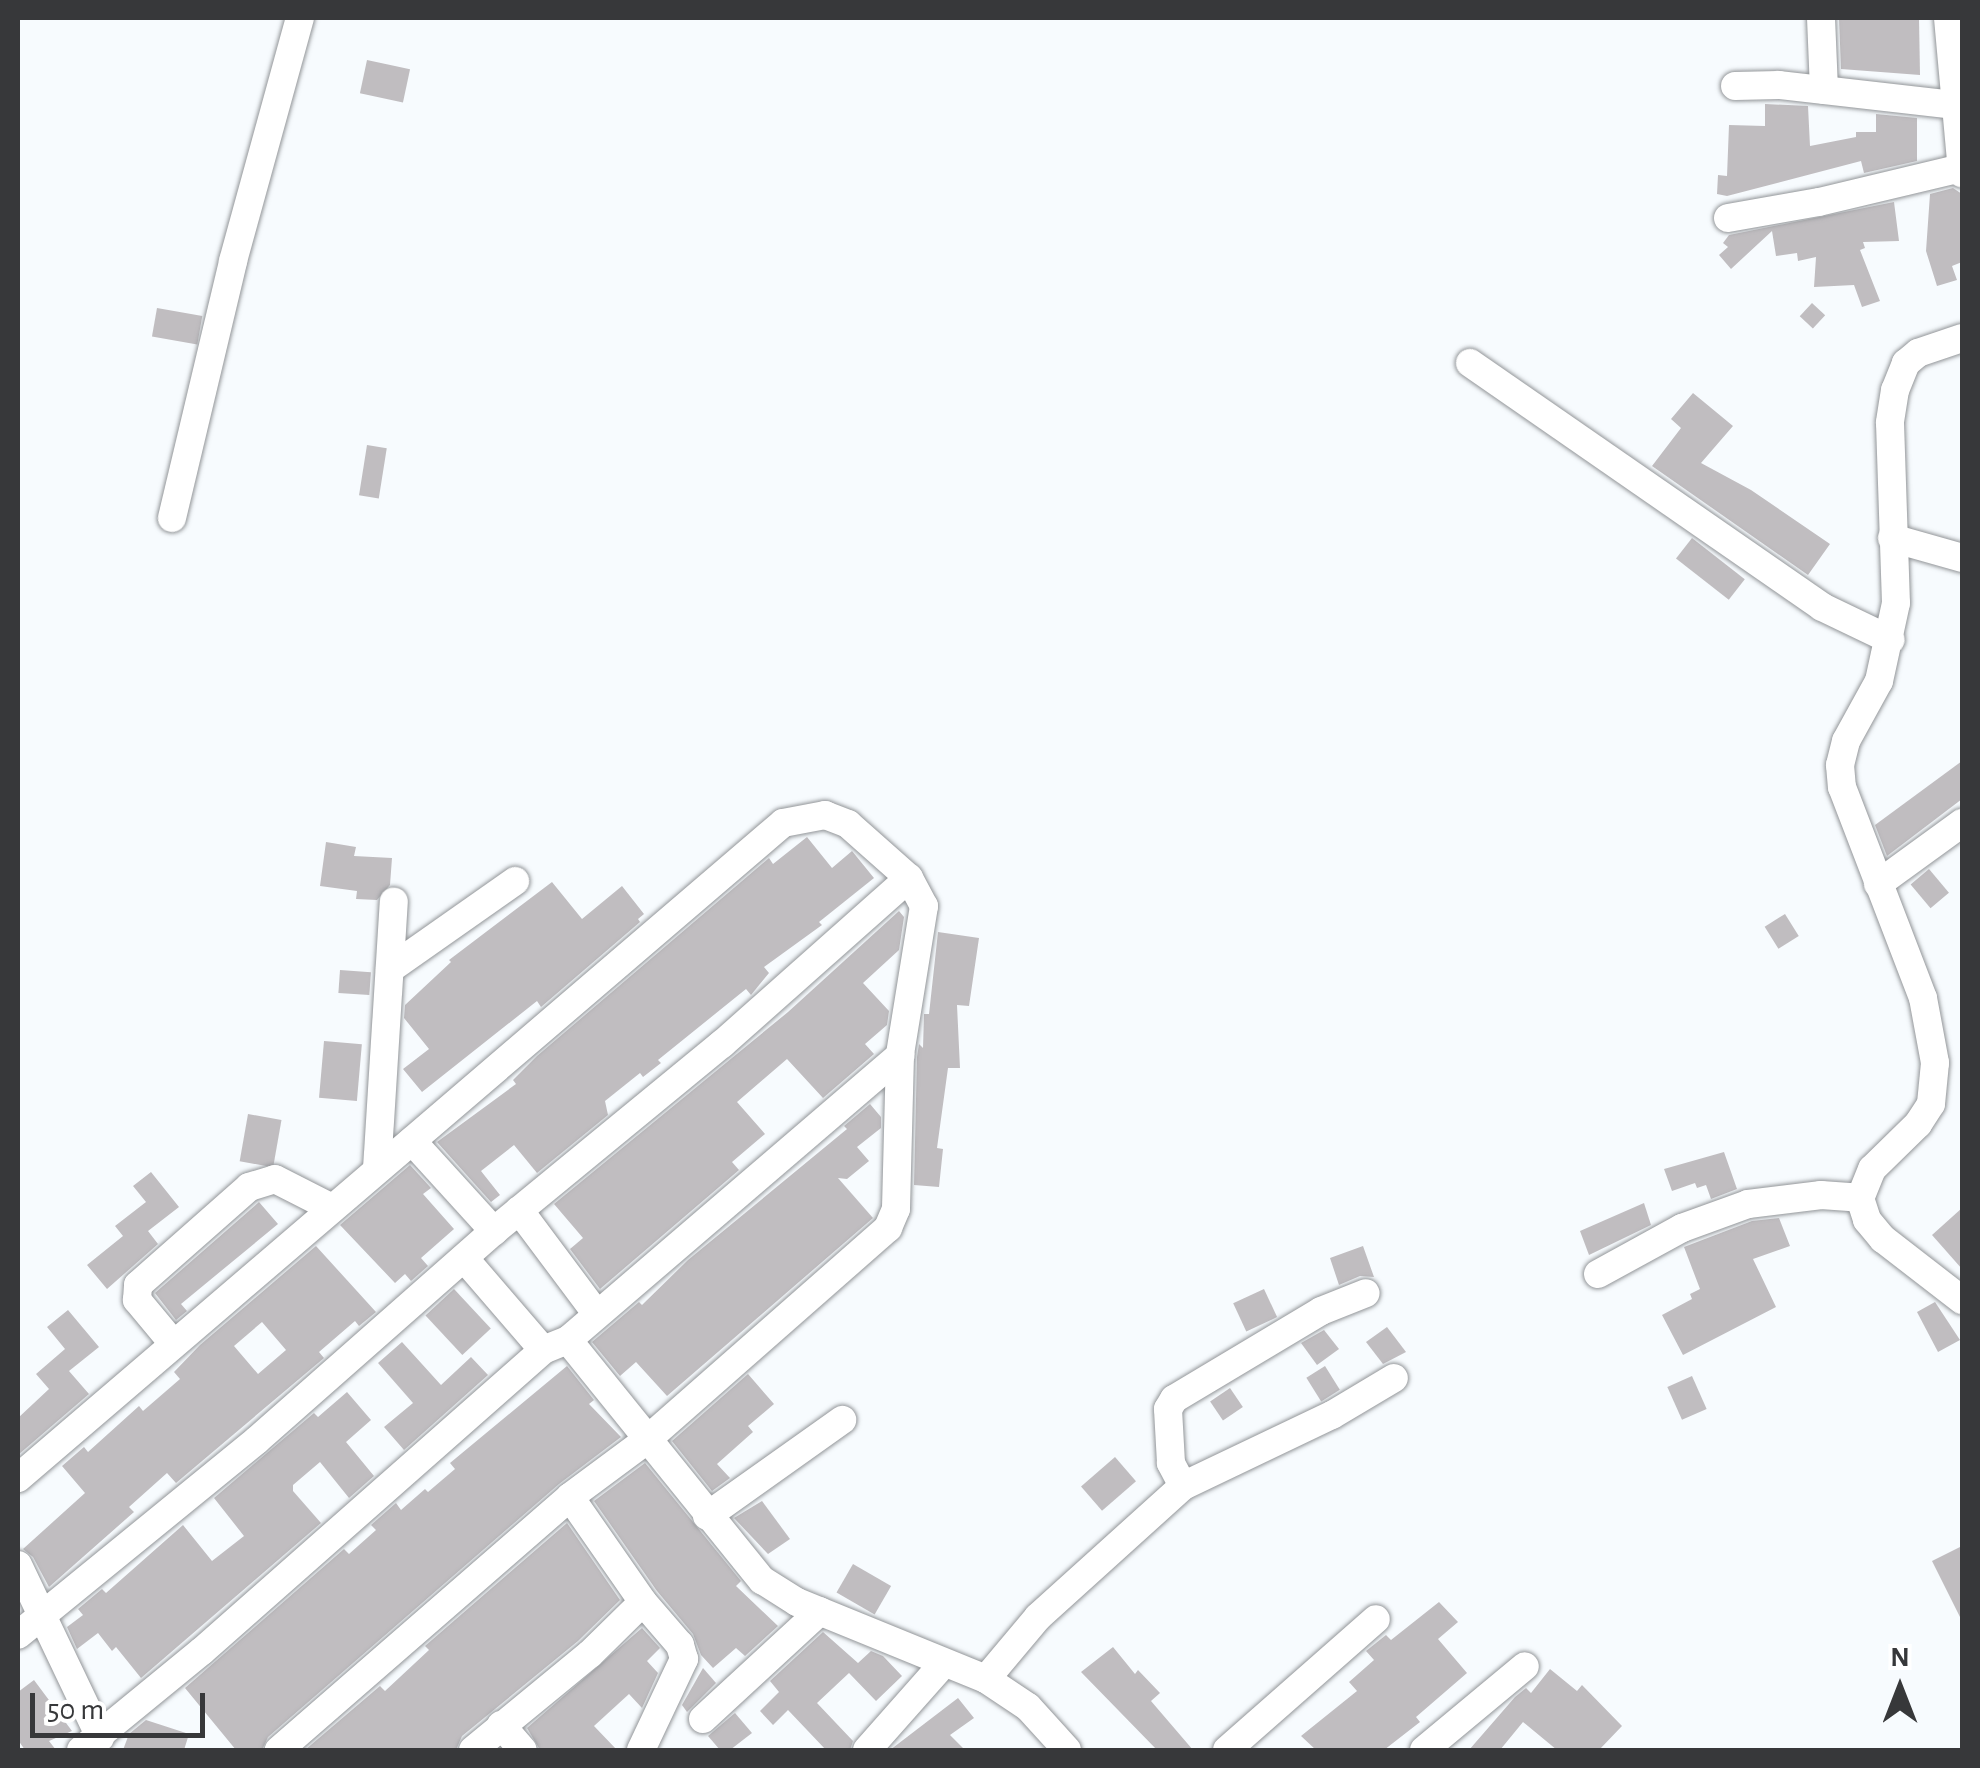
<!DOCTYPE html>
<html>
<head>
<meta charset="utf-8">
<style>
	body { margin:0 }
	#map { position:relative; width:1980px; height:1768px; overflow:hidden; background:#f7fbfe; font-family:"Alegreya Sans",sans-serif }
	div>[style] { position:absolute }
	.building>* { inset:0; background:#c0bdc0; transform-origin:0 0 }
	.roads { filter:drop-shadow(0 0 2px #929598) drop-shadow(0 0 2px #929598) }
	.minor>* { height:28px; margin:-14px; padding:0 14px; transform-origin:14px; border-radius:14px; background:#fff }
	span { translate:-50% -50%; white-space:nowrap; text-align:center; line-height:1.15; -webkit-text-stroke:8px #fff; paint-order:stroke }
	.frame { position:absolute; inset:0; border:20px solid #37383a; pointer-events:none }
	.north { position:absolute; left:1850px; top:1638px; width:100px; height:100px; -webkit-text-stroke:8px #fff; paint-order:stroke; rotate:0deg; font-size:28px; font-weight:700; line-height:40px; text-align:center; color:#37383a }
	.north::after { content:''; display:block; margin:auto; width:35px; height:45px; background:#37383a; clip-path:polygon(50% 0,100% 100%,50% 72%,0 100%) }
	.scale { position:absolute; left:30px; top:1693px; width:175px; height:45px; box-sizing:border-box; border:5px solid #37383a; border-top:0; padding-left:12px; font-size:30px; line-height:35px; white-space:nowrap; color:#37383a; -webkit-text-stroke:8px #fff; paint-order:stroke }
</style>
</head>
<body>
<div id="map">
	<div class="building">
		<div style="clip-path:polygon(1839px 18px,1919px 18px,1920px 75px,1841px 69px)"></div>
		<div style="left:367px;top:60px;width:44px;height:34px;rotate:12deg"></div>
		<div style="clip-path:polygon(1765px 104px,1808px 106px,1810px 146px,1856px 137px,1856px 132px,1876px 132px,1876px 114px,1917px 118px,1917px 161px,1864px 173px,1861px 161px,1727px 196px,1717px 194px,1718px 175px,1727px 176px,1729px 125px,1765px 126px)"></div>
		<div style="clip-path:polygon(1953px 188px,1962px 194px,1962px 262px,1952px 266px,1957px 280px,1937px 286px,1926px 251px,1930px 194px)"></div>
		<div style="clip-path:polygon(1894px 202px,1899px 241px,1863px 242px,1865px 248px,1860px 250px,1880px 301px,1862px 307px,1854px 285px,1814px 287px,1816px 257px,1798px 261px,1797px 253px,1776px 256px,1772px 231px,1731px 269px,1719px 255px,1728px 247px,1723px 243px,1729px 235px)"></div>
		<div style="left:1812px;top:303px;width:18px;height:18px;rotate:43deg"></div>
		<div style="left:157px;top:308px;width:46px;height:29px;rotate:10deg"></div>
		<div style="clip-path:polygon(1693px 393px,1733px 426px,1701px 463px,1751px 490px,1830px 544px,1808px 575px,1652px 466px,1681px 428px,1671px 419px)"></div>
		<div style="left:367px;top:445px;width:20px;height:51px;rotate:9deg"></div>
		<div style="left:1692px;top:538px;width:67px;height:26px;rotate:38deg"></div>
		<div style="clip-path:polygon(1962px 761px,1962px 799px,1887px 856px,1875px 825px)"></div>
		<div style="clip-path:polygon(807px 837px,832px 868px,852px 851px,874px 878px,819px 922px,822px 925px,764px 967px,769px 973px,751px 995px,746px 989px,658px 1060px,661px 1063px,643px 1077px,640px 1073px,605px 1101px,608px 1115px,537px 1173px,514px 1145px,481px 1171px,500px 1195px,491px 1202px,437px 1142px,516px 1084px,513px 1080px,537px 1056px,769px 858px,773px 864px)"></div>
		<div style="clip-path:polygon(326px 842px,356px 847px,354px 856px,392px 858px,390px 885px,377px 900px,356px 899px,357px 891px,320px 886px)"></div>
		<div style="left:1929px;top:869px;width:31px;height:24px;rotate:50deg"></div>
		<div style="clip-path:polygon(552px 882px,582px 919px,622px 886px,644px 914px,638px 919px,640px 922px,541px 1007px,537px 1001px,422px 1092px,403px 1069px,429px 1049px,404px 1018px,405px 1005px,451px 962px,449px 960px)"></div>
		<div style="clip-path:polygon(899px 911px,904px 917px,899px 950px,863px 983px,889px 1011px,887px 1025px,865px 1044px,874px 1054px,823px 1098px,787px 1059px,737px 1102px,765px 1134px,732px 1162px,739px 1170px,600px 1289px,570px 1249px,583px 1238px,554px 1204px,788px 1012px)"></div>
		<div style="left:1785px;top:914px;width:26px;height:24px;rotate:58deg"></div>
		<div style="clip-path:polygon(938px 932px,979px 938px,969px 1006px,957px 1005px,960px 1068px,948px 1068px,937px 1148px,943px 1149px,939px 1187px,914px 1185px,917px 1057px,919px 1044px,923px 1048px,924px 1014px,929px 1014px)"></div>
		<div style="left:340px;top:970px;width:31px;height:23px;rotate:4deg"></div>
		<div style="left:324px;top:1041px;width:38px;height:57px;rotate:5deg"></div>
		<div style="clip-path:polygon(870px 1104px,881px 1117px,881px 1128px,857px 1147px,869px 1161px,847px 1179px,838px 1178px,873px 1218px,667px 1396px,636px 1362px,620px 1376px,592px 1342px,639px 1302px,642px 1305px,688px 1260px,847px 1129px,844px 1126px)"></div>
		<div style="left:248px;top:1114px;width:34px;height:48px;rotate:10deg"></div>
		<div style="clip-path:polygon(1724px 1152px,1737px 1189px,1711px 1199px,1706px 1185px,1697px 1188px,1695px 1183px,1672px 1191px,1664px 1169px)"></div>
		<div style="clip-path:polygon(410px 1165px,431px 1188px,423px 1194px,454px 1229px,421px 1258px,428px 1266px,411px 1281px,405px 1274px,395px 1283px,340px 1225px)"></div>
		<div style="clip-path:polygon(151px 1172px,179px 1207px,148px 1231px,158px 1244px,107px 1289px,87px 1265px,123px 1236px,115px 1226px,146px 1202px,133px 1186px)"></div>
		<div style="clip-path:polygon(259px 1202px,278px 1224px,181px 1304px,187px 1311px,176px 1320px,155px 1293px)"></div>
		<div style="clip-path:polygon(1644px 1203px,1651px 1225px,1589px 1255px,1580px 1231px)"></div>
		<div style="clip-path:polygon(1962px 1208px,1962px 1269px,1932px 1235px)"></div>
		<div style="clip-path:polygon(1779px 1218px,1790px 1246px,1753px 1259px,1776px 1307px,1683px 1355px,1662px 1315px,1692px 1299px,1690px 1294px,1700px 1289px,1684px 1247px,1752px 1221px)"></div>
		<div style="clip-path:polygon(evenodd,316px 1246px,376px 1312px,359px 1326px,355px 1321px,319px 1352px,324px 1358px,176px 1483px,167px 1473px,129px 1507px,134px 1512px,49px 1587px,33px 1557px,23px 1549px,85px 1493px,62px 1466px,84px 1447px,88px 1452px,139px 1406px,143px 1411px,180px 1379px,174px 1372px,200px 1345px,316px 1246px,262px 1322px,286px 1350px,258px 1374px,234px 1346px,262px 1322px)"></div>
		<div style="clip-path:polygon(1363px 1246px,1374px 1277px,1360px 1276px,1339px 1285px,1330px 1258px)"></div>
		<div style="left:454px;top:1289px;width:54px;height:39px;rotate:47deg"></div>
		<div style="left:1264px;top:1289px;width:31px;height:34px;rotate:65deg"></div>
		<div style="clip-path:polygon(1935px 1302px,1960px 1340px,1938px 1352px,1917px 1312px)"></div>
		<div style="clip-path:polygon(68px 1310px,99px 1347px,69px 1371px,89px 1394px,18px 1455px,18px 1418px,49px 1389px,36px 1374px,65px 1349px,47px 1327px)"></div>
		<div style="clip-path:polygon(1387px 1327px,1406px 1352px,1383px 1364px,1366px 1342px)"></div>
		<div style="clip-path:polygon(1324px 1330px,1339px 1349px,1317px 1365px,1301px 1343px)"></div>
		<div style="clip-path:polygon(402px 1342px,441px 1385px,471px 1357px,488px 1375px,404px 1450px,384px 1427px,413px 1403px,378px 1363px)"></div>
		<div style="clip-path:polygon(567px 1366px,594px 1400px,589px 1404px,621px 1437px,559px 1484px,268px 1737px,262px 1750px,236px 1750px,185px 1688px,344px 1549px,349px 1554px,376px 1530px,371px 1525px,396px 1503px,401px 1510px,425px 1489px,428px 1492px,455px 1469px,450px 1463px)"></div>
		<div style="left:1325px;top:1366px;width:28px;height:22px;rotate:58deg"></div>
		<div style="clip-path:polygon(748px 1374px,774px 1404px,748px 1426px,753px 1432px,717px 1464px,730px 1478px,712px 1491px,672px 1441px)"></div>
		<div style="left:1692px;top:1376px;width:36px;height:27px;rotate:66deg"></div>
		<div style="left:1230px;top:1388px;width:23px;height:24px;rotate:56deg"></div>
		<div style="clip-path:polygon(347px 1392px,371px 1420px,346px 1442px,374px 1476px,349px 1498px,320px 1462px,293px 1485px,293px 1491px,321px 1523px,141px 1678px,116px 1647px,112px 1651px,98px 1633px,77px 1649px,67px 1627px,83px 1615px,78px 1609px,102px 1589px,106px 1593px,183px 1525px,212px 1561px,244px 1536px,214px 1498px,314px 1413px,318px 1417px)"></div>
		<div style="left:1115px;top:1457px;width:32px;height:45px;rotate:49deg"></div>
		<div style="clip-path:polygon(645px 1463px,741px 1581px,736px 1586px,778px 1626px,745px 1656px,736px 1648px,713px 1668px,701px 1655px,693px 1634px,657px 1591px,594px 1501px)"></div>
		<div style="clip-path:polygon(762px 1501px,790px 1539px,768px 1554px,734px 1518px)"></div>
		<div style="clip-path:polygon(567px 1523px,620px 1600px,578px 1641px,462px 1736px,456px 1750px,305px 1750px,380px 1686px,385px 1691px,429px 1650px,425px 1646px)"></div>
		<div style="clip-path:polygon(1962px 1546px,1962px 1621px,1932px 1561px)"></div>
		<div style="left:853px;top:1564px;width:44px;height:33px;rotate:30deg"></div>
		<div style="clip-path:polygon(1439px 1602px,1458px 1622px,1438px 1639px,1467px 1673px,1416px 1717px,1420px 1722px,1384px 1750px,1316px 1750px,1301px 1736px,1357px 1691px,1349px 1682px,1374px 1660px,1366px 1651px,1386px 1635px,1391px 1640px)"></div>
		<div style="clip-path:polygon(642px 1628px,660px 1648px,647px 1661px,658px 1673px,642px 1708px,629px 1694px,594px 1726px,617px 1750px,540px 1750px,527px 1728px)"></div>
		<div style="clip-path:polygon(823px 1632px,858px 1663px,871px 1651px,883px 1656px,902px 1676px,876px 1701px,849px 1673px,817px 1703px,853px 1741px,850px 1750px,826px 1750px,788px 1710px,773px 1725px,760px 1711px,779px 1692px,770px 1681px)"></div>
		<div style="clip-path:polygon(1113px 1647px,1135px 1674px,1138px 1670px,1160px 1693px,1151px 1701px,1193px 1750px,1157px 1750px,1081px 1672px)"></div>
		<div style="clip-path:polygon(703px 1668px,716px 1683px,687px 1712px,682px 1705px)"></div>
		<div style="clip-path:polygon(1550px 1669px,1577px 1691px,1582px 1685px,1622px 1726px,1599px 1750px,1557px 1750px,1523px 1722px,1500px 1750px,1469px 1750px,1515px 1697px,1526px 1688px,1531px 1693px)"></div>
		<div style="clip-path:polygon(34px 1680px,72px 1731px,49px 1741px,56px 1750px,25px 1750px,18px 1740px,18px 1692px)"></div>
		<div style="clip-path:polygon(958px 1698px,974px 1718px,950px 1735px,965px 1750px,890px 1750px)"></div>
		<div style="clip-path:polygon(735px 1713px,752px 1733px,730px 1750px,720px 1750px,708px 1736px)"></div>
		<div style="clip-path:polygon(146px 1720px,189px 1734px,184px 1750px,123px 1750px,129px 1734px)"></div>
	</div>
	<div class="roads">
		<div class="minor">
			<div style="left:1821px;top:18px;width:72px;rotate:87.6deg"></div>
			<div style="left:1948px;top:18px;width:156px;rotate:84.8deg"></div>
			<div style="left:1735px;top:86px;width:44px;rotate:-1.3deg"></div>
			<div style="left:1779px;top:85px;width:177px;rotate:6.5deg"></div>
			<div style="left:1728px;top:218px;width:92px;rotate:-10deg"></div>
			<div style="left:1819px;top:202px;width:147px;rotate:-13.4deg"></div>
			<div style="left:1962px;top:338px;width:46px;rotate:161.2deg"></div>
			<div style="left:1918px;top:353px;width:16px;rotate:140deg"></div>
			<div style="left:1906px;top:363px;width:29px;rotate:112deg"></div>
			<div style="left:1895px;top:390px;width:33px;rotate:99deg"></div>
			<div style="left:1890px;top:423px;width:180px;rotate:88.1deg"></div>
			<div style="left:1896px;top:603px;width:80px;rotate:102.3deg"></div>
			<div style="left:1879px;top:681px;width:68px;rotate:118.8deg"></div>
			<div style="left:1846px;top:741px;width:25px;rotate:104deg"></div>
			<div style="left:1840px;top:765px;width:22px;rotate:85deg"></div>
			<div style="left:1842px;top:787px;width:226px;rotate:69deg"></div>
			<div style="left:1923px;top:998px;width:66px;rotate:79.5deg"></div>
			<div style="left:1935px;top:1063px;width:41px;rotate:95.6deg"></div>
			<div style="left:1931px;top:1104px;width:24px;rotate:123deg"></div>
			<div style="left:1918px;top:1124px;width:64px;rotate:135.6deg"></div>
			<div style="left:1872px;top:1169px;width:31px;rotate:112deg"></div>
			<div style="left:1860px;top:1198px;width:23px;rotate:72deg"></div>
			<div style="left:1867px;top:1220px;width:25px;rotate:50deg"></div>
			<div style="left:1883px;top:1239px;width:100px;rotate:37.7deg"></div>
			<div style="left:1470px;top:363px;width:428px;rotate:34.7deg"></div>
			<div style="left:1822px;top:607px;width:76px;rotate:25.6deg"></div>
			<div style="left:172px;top:518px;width:264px;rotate:-76.6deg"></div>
			<div style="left:233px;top:261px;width:252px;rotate:-74.6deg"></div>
			<div style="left:1892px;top:538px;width:73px;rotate:15.9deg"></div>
			<div style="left:1878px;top:884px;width:104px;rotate:-36deg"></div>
			<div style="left:390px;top:969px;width:153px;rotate:-35.1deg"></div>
			<div style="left:412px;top:1141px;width:122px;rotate:47.7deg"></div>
			<div style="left:377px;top:1169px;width:268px;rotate:-86.4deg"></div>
			<div style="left:519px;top:1210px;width:129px;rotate:53.2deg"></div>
			<div style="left:464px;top:1258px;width:121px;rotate:49.3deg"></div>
			<div style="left:1598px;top:1274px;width:96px;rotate:-28.7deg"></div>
			<div style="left:1682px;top:1228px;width:70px;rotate:-20deg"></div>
			<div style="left:1748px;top:1204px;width:74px;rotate:-7deg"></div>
			<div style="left:1821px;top:1195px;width:39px;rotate:4deg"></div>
			<div style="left:568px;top:1340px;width:309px;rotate:51.1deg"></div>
			<div style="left:762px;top:1580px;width:41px;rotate:32.2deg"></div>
			<div style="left:797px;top:1602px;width:204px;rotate:22.2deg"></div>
			<div style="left:986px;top:1679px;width:50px;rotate:33.7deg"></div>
			<div style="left:1028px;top:1707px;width:58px;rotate:47.8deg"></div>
			<div style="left:172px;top:1342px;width:55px;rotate:-129.8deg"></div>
			<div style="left:137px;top:1300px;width:15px;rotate:-86deg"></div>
			<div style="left:138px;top:1285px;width:148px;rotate:-41.4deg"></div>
			<div style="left:249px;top:1187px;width:27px;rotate:-17deg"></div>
			<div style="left:275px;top:1179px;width:64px;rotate:27deg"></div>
			<div style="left:18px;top:1478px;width:1007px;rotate:-40.57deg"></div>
			<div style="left:783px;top:823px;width:43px;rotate:-10.8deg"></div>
			<div style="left:825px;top:815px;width:25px;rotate:21deg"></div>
			<div style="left:848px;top:824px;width:81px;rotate:41.5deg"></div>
			<div style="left:909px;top:878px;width:32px;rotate:62deg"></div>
			<div style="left:924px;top:906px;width:151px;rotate:99.2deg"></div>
			<div style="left:900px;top:1055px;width:154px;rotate:91.5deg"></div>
			<div style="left:896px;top:1209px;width:21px;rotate:113deg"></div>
			<div style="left:888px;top:1228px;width:320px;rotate:138.7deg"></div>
			<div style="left:648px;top:1439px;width:97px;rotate:143.4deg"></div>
			<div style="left:570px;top:1497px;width:386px;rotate:139deg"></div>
			<div style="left:1183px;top:1486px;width:165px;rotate:-25.5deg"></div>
			<div style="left:1332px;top:1415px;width:72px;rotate:-30.8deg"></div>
			<div style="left:707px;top:1516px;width:166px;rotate:-35.4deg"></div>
			<div style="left:18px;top:1565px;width:191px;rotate:64.5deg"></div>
			<div style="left:18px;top:1635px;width:308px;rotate:-39.2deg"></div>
			<div style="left:257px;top:1440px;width:316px;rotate:-41.4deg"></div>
			<div style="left:494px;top:1231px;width:295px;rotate:-39.4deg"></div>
			<div style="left:722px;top:1044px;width:250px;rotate:-41.6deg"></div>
			<div style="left:986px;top:1679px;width:81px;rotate:-50deg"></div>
			<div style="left:1038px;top:1617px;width:195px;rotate:-42.1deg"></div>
			<div style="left:1183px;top:1486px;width:26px;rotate:-118deg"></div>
			<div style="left:1171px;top:1463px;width:54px;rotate:-93.2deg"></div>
			<div style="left:1168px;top:1409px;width:12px;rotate:-59deg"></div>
			<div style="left:1174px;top:1399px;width:171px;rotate:-30.9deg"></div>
			<div style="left:1321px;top:1311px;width:48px;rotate:-21.8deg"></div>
			<div style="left:703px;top:1719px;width:159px;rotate:-42.7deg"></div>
			<div style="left:501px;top:1725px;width:33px;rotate:49deg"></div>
			<div style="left:81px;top:1750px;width:156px;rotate:-39.3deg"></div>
			<div style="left:202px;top:1651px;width:455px;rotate:-41.4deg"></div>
			<div style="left:543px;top:1350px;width:27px;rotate:-22deg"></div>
			<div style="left:568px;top:1340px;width:438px;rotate:-40.6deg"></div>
			<div style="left:473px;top:1750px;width:151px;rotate:-39.4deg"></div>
			<div style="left:590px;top:1654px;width:74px;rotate:-44.5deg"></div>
			<div style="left:643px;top:1602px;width:128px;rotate:-124.8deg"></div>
			<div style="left:641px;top:1750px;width:101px;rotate:-64.7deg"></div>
			<div style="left:684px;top:1659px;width:15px;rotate:-106deg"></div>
			<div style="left:680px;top:1645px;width:57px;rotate:-130.7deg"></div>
			<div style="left:867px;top:1750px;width:115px;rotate:-48.5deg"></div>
			<div style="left:1227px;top:1750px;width:198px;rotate:-41.3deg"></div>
			<div style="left:1424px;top:1750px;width:131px;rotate:-39.7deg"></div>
		</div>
	</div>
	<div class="frame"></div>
	<div class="north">N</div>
	<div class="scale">50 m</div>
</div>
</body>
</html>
